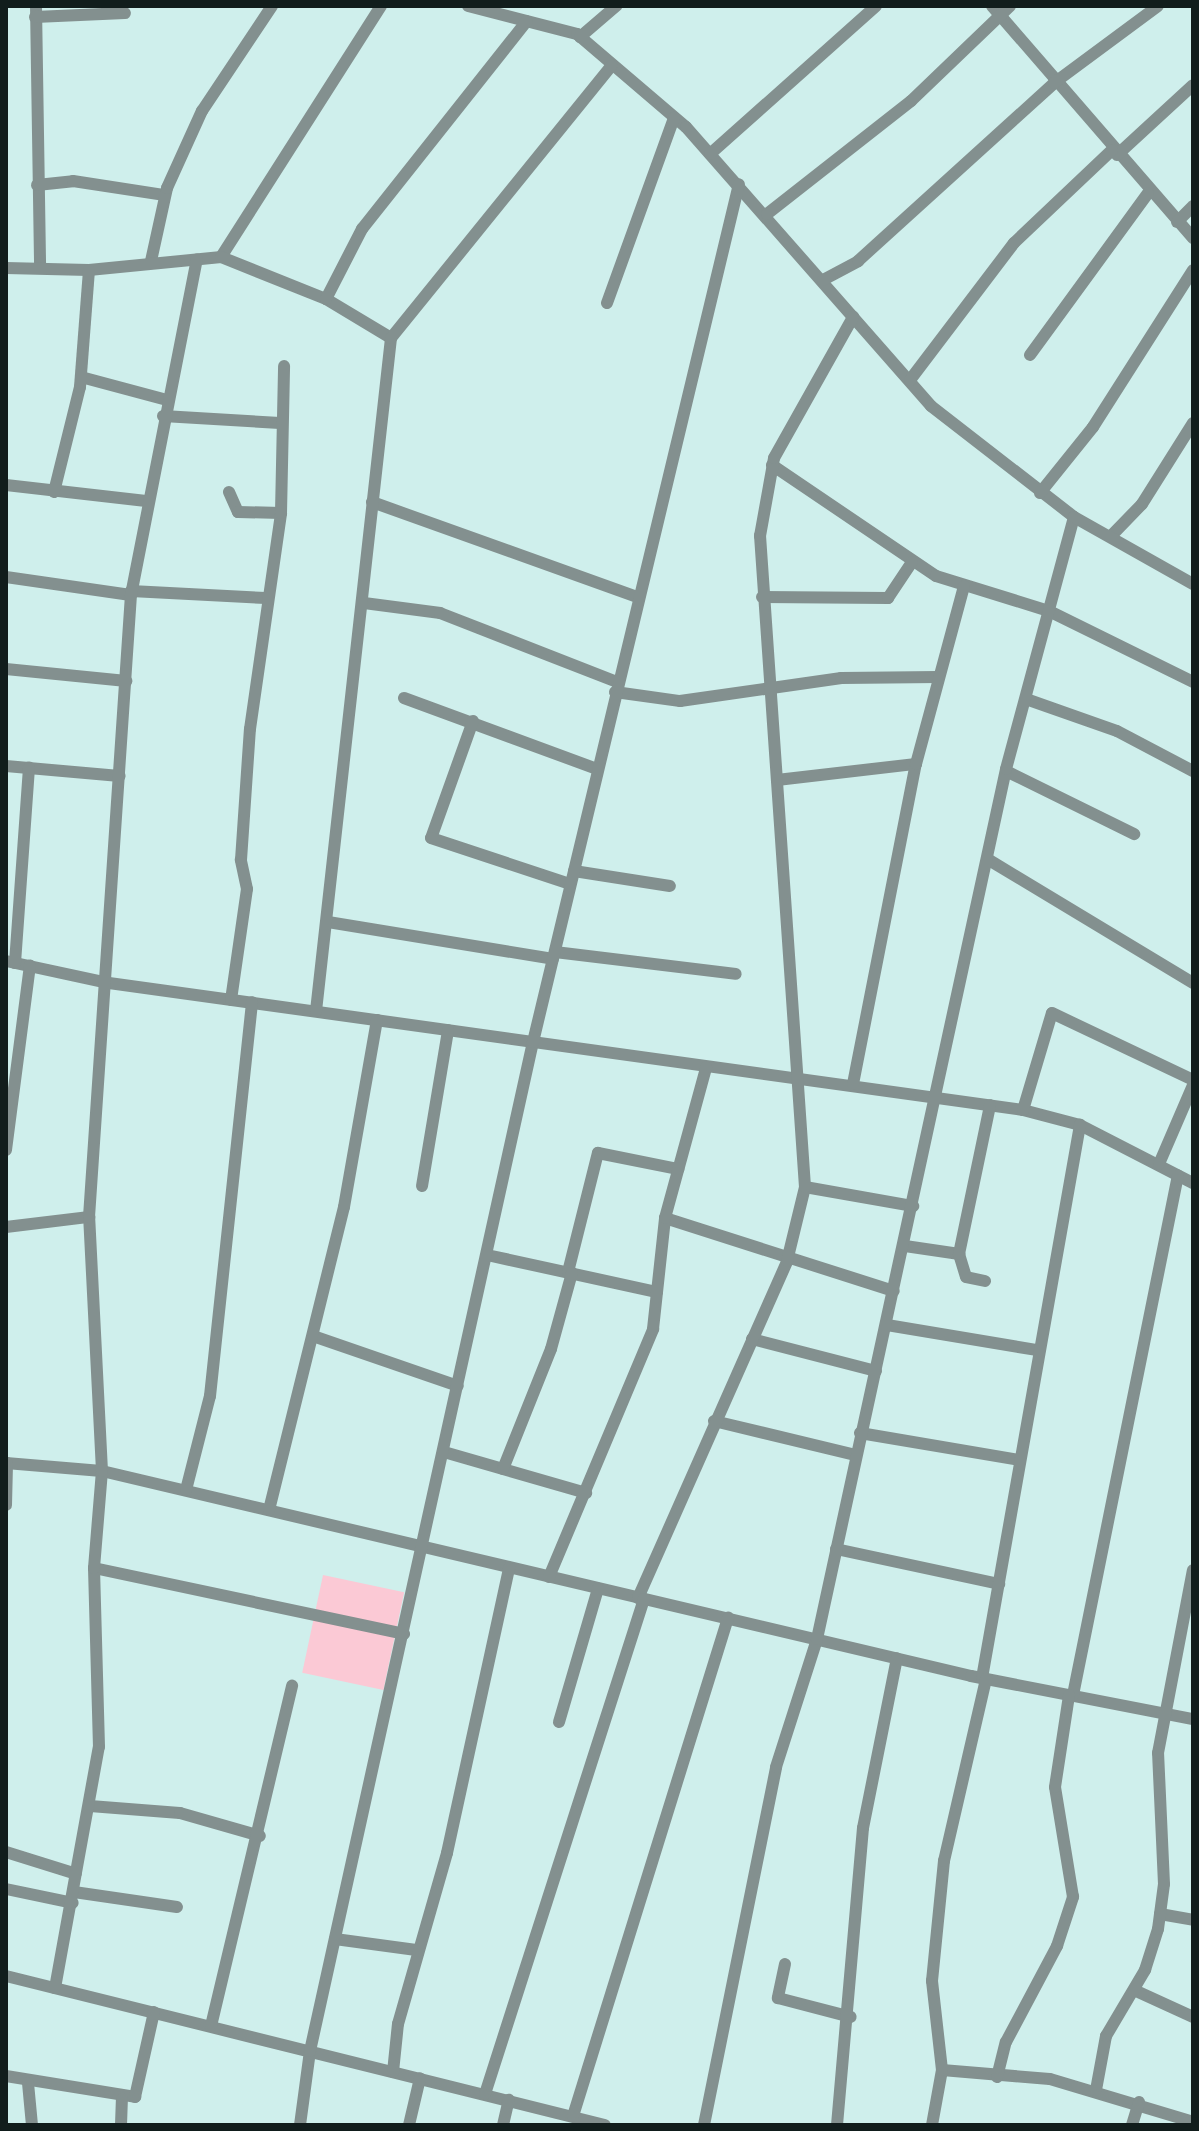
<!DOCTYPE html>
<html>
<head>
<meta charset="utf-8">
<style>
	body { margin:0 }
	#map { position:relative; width:1199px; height:2131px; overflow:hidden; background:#cfefec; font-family:Arial,sans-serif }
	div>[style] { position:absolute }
	.green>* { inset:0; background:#fbc9d5; transform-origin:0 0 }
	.minor>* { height:12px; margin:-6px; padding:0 6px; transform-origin:6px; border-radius:6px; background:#83908f }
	span { translate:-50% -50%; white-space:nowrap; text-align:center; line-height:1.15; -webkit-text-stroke:8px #cfefec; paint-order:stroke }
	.frame { position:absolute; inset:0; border:8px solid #111d1c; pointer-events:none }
</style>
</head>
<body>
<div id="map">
	<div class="green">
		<div style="left:323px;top:1575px;width:83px;height:100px;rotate:12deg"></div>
	</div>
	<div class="minor">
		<div style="left:36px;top:6px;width:260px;rotate:89.1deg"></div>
		<div style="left:468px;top:6px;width:113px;rotate:14.4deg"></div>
		<div style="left:577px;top:34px;width:143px;rotate:40.5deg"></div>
		<div style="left:686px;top:127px;width:371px;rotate:48.7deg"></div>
		<div style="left:931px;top:406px;width:181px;rotate:37.8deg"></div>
		<div style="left:992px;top:6px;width:307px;rotate:49.1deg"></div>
		<div style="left:35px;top:17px;width:90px;rotate:-2.5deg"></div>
		<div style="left:580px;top:37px;width:48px;rotate:-40.7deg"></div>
		<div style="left:710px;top:154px;width:222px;rotate:-41.7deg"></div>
		<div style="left:1117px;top:155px;width:103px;rotate:-42.6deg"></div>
		<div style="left:37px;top:185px;width:36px;rotate:-6deg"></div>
		<div style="left:73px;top:181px;width:93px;rotate:8.7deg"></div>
		<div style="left:767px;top:214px;width:183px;rotate:-38.1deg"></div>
		<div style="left:911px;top:101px;width:137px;rotate:-43.8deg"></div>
		<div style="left:1177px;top:222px;width:23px;rotate:-45deg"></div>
		<div style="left:221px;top:257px;width:298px;rotate:-57.5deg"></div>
		<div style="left:151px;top:261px;width:75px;rotate:-77.6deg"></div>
		<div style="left:167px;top:188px;width:85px;rotate:-65.6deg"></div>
		<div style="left:202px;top:111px;width:126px;rotate:-56.3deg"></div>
		<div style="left:6px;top:268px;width:83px;rotate:1.4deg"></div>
		<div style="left:89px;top:270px;width:133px;rotate:-5.6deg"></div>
		<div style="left:221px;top:257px;width:113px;rotate:21.8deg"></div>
		<div style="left:823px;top:280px;width:40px;rotate:-28deg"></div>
		<div style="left:858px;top:261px;width:265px;rotate:-42.2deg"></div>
		<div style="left:1054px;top:83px;width:129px;rotate:-36.5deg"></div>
		<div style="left:607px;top:303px;width:197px;rotate:-70.1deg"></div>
		<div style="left:391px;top:338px;width:76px;rotate:-149deg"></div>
		<div style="left:326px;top:299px;width:79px;rotate:-62.8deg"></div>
		<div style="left:362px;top:229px;width:265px;rotate:-51.6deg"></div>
		<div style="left:1030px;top:355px;width:200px;rotate:-53.9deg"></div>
		<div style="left:81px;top:377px;width:89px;rotate:15deg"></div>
		<div style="left:910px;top:380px;width:172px;rotate:-52.8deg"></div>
		<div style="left:1014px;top:243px;width:135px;rotate:-43.5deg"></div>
		<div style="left:163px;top:416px;width:117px;rotate:3.4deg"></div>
		<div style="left:772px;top:465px;width:198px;rotate:34.1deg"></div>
		<div style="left:936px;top:576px;width:118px;rotate:17.2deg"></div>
		<div style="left:1049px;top:611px;width:161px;rotate:26.2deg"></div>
		<div style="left:6px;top:485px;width:141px;rotate:6.5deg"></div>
		<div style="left:54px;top:492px;width:108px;rotate:-76.1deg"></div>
		<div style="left:80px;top:387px;width:117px;rotate:-85.6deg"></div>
		<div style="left:229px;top:492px;width:22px;rotate:66deg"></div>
		<div style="left:238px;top:512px;width:43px;rotate:1.3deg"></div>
		<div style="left:1040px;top:493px;width:85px;rotate:-51.2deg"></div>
		<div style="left:1093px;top:427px;width:186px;rotate:-57.5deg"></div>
		<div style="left:372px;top:502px;width:282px;rotate:19.7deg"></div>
		<div style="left:1112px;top:535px;width:43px;rotate:-45.9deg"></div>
		<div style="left:1142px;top:504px;width:96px;rotate:-57.8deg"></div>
		<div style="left:6px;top:577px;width:126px;rotate:8.2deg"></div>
		<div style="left:131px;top:591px;width:135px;rotate:3deg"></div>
		<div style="left:762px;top:597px;width:126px;rotate:0.5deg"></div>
		<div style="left:888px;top:598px;width:43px;rotate:-56.3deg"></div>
		<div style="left:364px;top:603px;width:77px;rotate:7.5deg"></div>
		<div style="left:440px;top:613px;width:190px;rotate:21.3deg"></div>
		<div style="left:6px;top:669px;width:121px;rotate:5.7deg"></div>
		<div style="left:615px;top:692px;width:66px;rotate:7.9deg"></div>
		<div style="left:680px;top:701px;width:163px;rotate:-8.1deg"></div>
		<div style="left:841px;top:678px;width:97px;rotate:-0.6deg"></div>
		<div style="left:404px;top:698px;width:206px;rotate:20.2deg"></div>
		<div style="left:1026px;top:699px;width:96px;rotate:19.4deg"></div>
		<div style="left:1117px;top:731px;width:86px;rotate:27.8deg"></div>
		<div style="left:473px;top:721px;width:124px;rotate:109.7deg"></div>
		<div style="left:431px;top:838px;width:146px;rotate:18.3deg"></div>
		<div style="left:6px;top:766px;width:114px;rotate:5deg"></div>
		<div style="left:1006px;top:771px;width:143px;rotate:26.2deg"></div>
		<div style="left:777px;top:780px;width:140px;rotate:-6.6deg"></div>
		<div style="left:989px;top:860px;width:238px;rotate:31.1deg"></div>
		<div style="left:574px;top:871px;width:97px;rotate:8.9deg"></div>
		<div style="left:328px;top:922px;width:228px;rotate:9.3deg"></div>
		<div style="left:555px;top:952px;width:182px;rotate:6.9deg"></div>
		<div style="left:6px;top:961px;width:105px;rotate:12.1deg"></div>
		<div style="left:109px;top:983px;width:923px;rotate:7.91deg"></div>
		<div style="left:1023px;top:1110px;width:59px;rotate:14.7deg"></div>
		<div style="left:1080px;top:1125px;width:127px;rotate:27.2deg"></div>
		<div style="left:15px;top:963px;width:196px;rotate:-85.9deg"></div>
		<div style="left:231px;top:1000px;width:112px;rotate:-81.8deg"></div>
		<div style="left:247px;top:889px;width:30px;rotate:-102deg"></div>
		<div style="left:241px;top:860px;width:131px;rotate:-86.1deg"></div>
		<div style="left:250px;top:729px;width:218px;rotate:-81.8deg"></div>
		<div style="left:281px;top:513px;width:147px;rotate:-88.8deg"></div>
		<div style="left:316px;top:1011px;width:677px;rotate:-83.64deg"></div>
		<div style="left:391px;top:338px;width:350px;rotate:-51deg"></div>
		<div style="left:853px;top:1084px;width:326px;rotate:-78.9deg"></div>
		<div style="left:916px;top:764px;width:184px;rotate:-74.9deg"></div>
		<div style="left:1023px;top:1110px;width:101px;rotate:-73.4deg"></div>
		<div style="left:1052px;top:1013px;width:156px;rotate:25.4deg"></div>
		<div style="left:6px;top:1150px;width:186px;rotate:-82.6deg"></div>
		<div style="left:1159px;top:1164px;width:86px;rotate:-66.7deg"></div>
		<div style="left:422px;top:1186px;width:158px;rotate:-80.5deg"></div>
		<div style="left:805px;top:1187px;width:110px;rotate:10deg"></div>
		<div style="left:665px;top:1218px;width:240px;rotate:17.7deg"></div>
		<div style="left:6px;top:1227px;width:84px;rotate:-6.9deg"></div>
		<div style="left:905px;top:1246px;width:55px;rotate:8.4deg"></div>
		<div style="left:487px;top:1255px;width:174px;rotate:12.3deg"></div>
		<div style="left:568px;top:1272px;width:123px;rotate:-75.9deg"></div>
		<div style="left:598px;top:1153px;width:82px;rotate:11.3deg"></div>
		<div style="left:985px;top:1281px;width:19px;rotate:-168deg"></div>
		<div style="left:966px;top:1277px;width:24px;rotate:-107deg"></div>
		<div style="left:959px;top:1254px;width:152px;rotate:-78.2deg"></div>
		<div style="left:887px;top:1325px;width:151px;rotate:9.5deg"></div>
		<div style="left:313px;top:1336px;width:153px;rotate:19deg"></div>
		<div style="left:752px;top:1339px;width:128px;rotate:14.5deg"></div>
		<div style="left:714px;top:1421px;width:146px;rotate:13.5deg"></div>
		<div style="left:860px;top:1433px;width:162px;rotate:9.6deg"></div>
		<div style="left:444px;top:1452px;width:148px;rotate:16.1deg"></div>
		<div style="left:6px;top:1463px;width:96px;rotate:4.8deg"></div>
		<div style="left:102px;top:1471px;width:893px;rotate:13.27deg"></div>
		<div style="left:971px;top:1676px;width:226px;rotate:11deg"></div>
		<div style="left:503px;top:1469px;width:129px;rotate:-68.2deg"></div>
		<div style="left:551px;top:1349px;width:79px;rotate:-74.6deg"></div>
		<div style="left:186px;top:1490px;width:97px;rotate:-75.7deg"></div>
		<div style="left:210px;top:1396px;width:396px;rotate:-83.9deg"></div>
		<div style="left:6px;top:1505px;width:42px;rotate:-88.6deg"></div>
		<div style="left:269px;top:1510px;width:312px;rotate:-76.1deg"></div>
		<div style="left:344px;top:1207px;width:190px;rotate:-80deg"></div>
		<div style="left:836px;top:1549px;width:167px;rotate:12.1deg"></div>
		<div style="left:94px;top:1568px;width:317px;rotate:12deg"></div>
		<div style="left:549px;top:1577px;width:269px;rotate:-67.2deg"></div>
		<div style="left:653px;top:1329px;width:112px;rotate:-83.8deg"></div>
		<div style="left:665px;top:1218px;width:156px;rotate:-74.7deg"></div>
		<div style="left:638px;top:1598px;width:368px;rotate:-66.1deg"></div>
		<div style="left:787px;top:1261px;width:76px;rotate:-76.3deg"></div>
		<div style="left:805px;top:1187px;width:653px;rotate:-93.95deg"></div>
		<div style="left:760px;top:536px;width:79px;rotate:-79.8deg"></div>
		<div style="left:774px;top:458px;width:162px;rotate:-60.7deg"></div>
		<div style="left:982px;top:1678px;width:562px;rotate:-79.95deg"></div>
		<div style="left:1073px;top:1695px;width:530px;rotate:-78.58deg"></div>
		<div style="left:559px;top:1722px;width:139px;rotate:-73.7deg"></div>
		<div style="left:90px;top:1806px;width:90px;rotate:4.4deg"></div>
		<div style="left:180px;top:1813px;width:83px;rotate:16deg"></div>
		<div style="left:6px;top:1852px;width:73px;rotate:17.4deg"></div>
		<div style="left:6px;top:1889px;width:68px;rotate:11.8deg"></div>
		<div style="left:74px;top:1892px;width:104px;rotate:8.3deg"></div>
		<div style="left:1160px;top:1914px;width:34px;rotate:10deg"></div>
		<div style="left:335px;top:1939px;width:82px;rotate:7.7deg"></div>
		<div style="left:785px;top:1964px;width:35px;rotate:102deg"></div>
		<div style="left:778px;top:1998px;width:75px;rotate:14.6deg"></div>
		<div style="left:6px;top:1976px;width:617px;rotate:13.97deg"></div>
		<div style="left:55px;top:1988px;width:245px;rotate:-79.7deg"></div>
		<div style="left:99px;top:1747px;width:179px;rotate:-91.6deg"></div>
		<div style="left:94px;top:1568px;width:97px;rotate:-85.3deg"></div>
		<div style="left:102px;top:1471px;width:254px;rotate:-92.9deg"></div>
		<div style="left:89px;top:1217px;width:623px;rotate:-86.14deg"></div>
		<div style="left:131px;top:595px;width:342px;rotate:-78.9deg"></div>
		<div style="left:1134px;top:1990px;width:65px;rotate:24.6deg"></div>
		<div style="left:211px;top:2026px;width:350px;rotate:-76.6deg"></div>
		<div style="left:942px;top:2070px;width:108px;rotate:4.8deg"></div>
		<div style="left:1050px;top:2079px;width:149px;rotate:16.7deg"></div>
		<div style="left:393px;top:2072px;width:48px;rotate:-84.1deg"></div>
		<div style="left:398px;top:2024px;width:178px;rotate:-74deg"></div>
		<div style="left:447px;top:1853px;width:292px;rotate:-77.7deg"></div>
		<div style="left:6px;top:2076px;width:131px;rotate:9.2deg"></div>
		<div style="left:135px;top:2097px;width:87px;rotate:-77.4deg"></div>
		<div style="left:997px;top:2077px;width:36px;rotate:-76deg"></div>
		<div style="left:1006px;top:2042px;width:109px;rotate:-62deg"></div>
		<div style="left:1057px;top:1946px;width:52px;rotate:-71.9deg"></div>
		<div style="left:1073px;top:1897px;width:111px;rotate:-99.3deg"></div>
		<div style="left:1055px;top:1787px;width:93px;rotate:-81.3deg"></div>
		<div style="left:28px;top:2083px;width:42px;rotate:84.6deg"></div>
		<div style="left:1096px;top:2090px;width:55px;rotate:-79.5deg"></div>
		<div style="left:1106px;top:2036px;width:77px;rotate:-59.4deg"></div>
		<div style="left:1145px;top:1970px;width:43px;rotate:-72.4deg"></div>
		<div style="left:1158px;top:1929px;width:45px;rotate:-82.4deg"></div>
		<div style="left:1164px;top:1884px;width:131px;rotate:-92.6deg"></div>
		<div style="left:1158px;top:1753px;width:186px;rotate:-79.2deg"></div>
		<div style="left:485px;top:2094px;width:520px;rotate:-72.19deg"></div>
		<div style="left:573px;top:2116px;width:522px;rotate:-72.71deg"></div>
		<div style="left:121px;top:2125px;width:26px;rotate:-88deg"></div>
		<div style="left:300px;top:2125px;width:75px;rotate:-82.3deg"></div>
		<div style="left:310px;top:2051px;width:1033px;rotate:-77.54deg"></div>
		<div style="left:533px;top:1042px;width:882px;rotate:-76.5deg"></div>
		<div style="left:409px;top:2125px;width:48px;rotate:-76.8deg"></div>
		<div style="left:503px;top:2125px;width:26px;rotate:-77deg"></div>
		<div style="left:704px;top:2125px;width:365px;rotate:-78.6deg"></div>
		<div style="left:776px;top:1767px;width:134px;rotate:-72.2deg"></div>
		<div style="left:817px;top:1639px;width:890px;rotate:-77.74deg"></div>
		<div style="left:1006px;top:769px;width:261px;rotate:-74.9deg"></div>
		<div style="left:1074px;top:517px;width:137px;rotate:29.4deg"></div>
		<div style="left:837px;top:2125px;width:298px;rotate:-85deg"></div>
		<div style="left:863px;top:1828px;width:173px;rotate:-78.7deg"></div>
		<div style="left:932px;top:2125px;width:56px;rotate:-79.7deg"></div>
		<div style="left:942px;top:2070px;width:90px;rotate:-96.4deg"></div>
		<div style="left:932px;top:1981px;width:121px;rotate:-84.3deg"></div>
		<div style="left:944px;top:1861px;width:187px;rotate:-77deg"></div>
		<div style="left:1132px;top:2125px;width:24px;rotate:-73deg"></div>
	</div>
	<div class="frame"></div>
</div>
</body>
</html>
